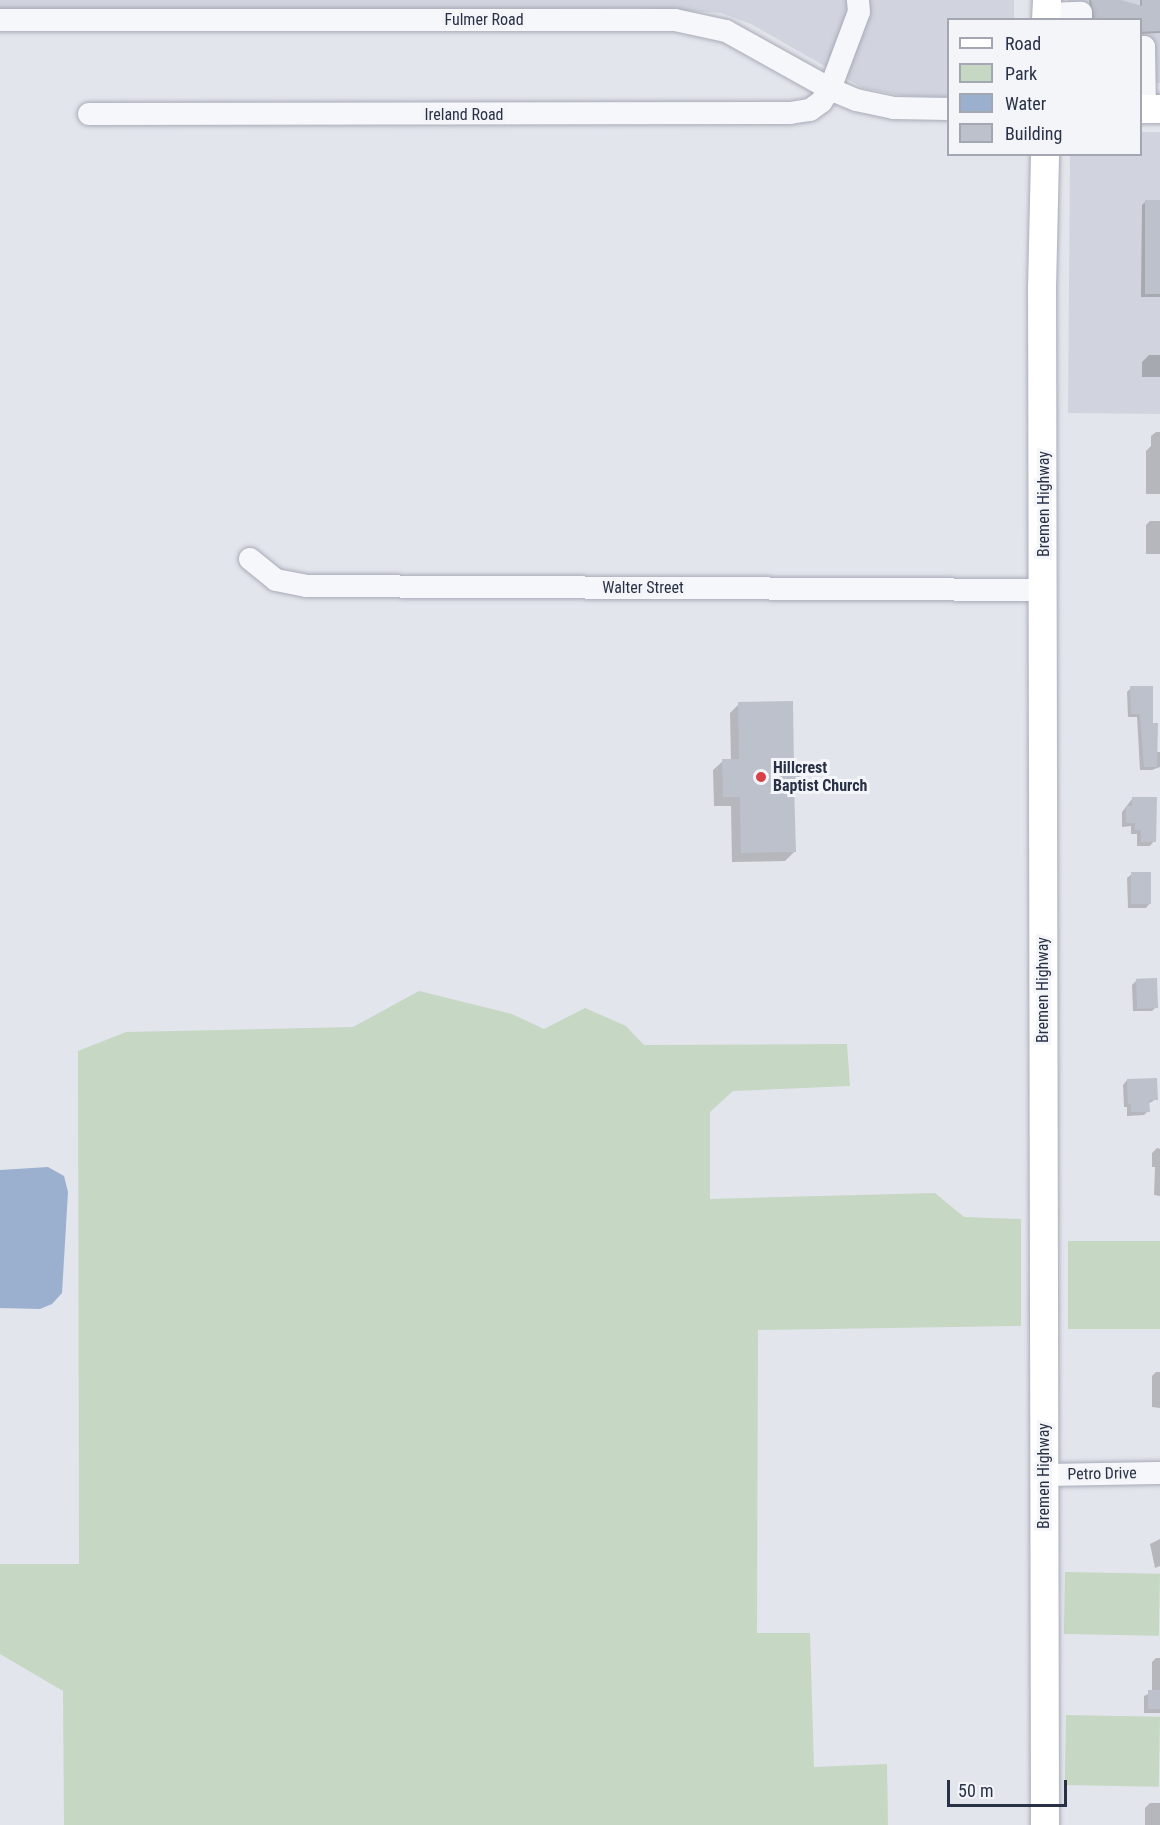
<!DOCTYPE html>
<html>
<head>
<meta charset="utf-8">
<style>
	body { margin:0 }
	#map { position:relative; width:1160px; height:1825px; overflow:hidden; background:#e3e5ec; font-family:"Roboto Condensed",sans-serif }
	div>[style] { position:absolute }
	.built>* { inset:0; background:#d1d4de }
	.green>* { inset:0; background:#c6d7c3; transform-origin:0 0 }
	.water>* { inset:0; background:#9bafce }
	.shadow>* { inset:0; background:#0003 }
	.building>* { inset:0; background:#bcc1cc; transform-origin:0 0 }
	.roads { filter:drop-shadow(0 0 2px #a7abb7) drop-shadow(0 0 2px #a7abb7) }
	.minor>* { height:22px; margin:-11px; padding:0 11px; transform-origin:11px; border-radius:11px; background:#f6f7fa }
	.major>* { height:28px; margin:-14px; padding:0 14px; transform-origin:14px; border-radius:14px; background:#fff }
	.dots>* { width:16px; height:16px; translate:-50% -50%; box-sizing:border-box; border:3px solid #f3f5f9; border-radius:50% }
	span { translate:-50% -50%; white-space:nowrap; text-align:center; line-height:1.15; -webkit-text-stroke:6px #f3f5f9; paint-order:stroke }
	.street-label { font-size:16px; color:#293146 }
	.poi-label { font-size:16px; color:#293146; font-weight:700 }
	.left { translate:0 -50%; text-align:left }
	.legend { position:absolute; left:947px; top:18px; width:195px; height:138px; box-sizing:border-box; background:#f3f5f9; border:2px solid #a2a7b1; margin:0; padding:8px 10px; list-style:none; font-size:18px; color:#293146 }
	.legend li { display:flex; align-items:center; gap:12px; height:30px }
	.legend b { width:30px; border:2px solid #a2a7b1 }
	.scale { position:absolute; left:947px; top:1780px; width:120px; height:27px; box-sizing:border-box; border:3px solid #293146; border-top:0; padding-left:8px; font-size:18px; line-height:21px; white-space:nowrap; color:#293146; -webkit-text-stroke:4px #f3f5f9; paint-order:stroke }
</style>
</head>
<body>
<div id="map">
	<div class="built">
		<div style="clip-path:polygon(0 0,1014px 0,1014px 19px,948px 20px,948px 97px,904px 96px,863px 88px,751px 24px,721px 13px,637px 8px,0 12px)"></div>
		<div style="clip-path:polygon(1068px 0,1160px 0,1160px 83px,1141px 83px,1140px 20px,1068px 20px)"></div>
		<div style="clip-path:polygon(1141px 132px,1160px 132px,1160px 414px,1068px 413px,1070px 155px,1140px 154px)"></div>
	</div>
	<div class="green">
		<div style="clip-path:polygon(419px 991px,512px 1014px,544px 1029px,585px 1008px,626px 1026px,644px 1045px,847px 1044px,850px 1086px,733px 1091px,710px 1112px,710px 1199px,935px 1193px,964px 1217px,1021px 1219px,1021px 1326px,758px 1330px,757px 1633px,810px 1633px,814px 1767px,887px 1764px,888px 1825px,64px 1825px,63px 1691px,0 1654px,0 1564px,79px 1564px,78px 1051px,126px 1032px,353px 1027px)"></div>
		<div style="left:1160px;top:1241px;width:88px;height:92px;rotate:90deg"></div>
		<div style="left:1065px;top:1572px;width:95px;height:62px;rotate:1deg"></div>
		<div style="left:1066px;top:1715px;width:94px;height:70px;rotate:1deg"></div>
	</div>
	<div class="water">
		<div style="clip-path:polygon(48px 1167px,64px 1176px,68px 1192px,62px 1293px,52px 1304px,40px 1309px,0 1308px,0 1170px)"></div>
	</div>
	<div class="shadow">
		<div style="clip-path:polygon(1089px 0,1116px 0,1140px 7px,1140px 0,1160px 0,1160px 33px,1140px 34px,1140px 20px,1092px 20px)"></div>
		<div style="clip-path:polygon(1146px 201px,1160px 201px,1160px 297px,1141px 297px,1142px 205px)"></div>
		<div style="clip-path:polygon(1149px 355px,1160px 355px,1160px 377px,1142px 377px,1142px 362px)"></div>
		<div style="clip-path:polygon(1156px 432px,1160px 432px,1160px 494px,1146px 494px,1146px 451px,1151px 446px,1151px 436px)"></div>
		<div style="clip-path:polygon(1150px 521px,1160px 521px,1160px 554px,1146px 554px,1146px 525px)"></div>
		<div style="clip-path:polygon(1131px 688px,1157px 752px,1160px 752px,1160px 767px,1152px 770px,1140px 770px,1137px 717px,1128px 717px,1127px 692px)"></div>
		<div style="clip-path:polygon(739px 704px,793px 771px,798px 784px,793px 789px,794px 852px,785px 861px,732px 862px,731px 806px,714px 806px,713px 770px,723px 761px,731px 761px,730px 713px)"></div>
		<div style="clip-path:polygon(1132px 799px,1154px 841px,1150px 846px,1137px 846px,1137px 834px,1131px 834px,1131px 826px,1122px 827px,1122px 812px)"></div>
		<div style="clip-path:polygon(1132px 874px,1150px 903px,1146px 908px,1128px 908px,1127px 878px)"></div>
		<div style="clip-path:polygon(1137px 980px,1156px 1007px,1152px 1011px,1133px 1011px,1132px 985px)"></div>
		<div style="clip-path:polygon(1127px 1080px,1156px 1099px,1148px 1104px,1148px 1111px,1144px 1115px,1127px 1116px,1127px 1107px,1124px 1107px,1123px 1085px)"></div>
		<div style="clip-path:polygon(1157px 1148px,1160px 1149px,1160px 1196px,1154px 1195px,1155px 1167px,1152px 1167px,1152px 1153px)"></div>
		<div style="clip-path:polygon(1156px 1372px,1160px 1372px,1160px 1408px,1152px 1407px,1152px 1376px)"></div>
		<div style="clip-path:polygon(1160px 1539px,1160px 1566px,1155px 1568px,1150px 1544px)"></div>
		<div style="clip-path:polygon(1156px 1658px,1160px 1658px,1160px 1713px,1144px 1713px,1144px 1696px,1152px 1692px,1152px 1662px)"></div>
		<div style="clip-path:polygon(1150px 1803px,1160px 1803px,1160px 1825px,1145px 1825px,1145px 1808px)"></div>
	</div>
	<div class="building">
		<div style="clip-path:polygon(1091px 0,1121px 0,1142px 6px,1142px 0,1160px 0,1160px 31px,1140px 32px,1140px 20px,1095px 20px)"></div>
		<div style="left:1145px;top:200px;width:15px;height:94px"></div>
		<div style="clip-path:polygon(1130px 686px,1153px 686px,1153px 723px,1158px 723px,1157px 767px,1144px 767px,1140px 714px,1131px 714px)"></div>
		<div style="clip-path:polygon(793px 701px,794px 769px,799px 769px,800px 784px,794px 785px,796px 852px,741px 853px,740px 797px,723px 797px,722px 759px,739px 759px,738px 702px)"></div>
		<div style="clip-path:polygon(1132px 797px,1157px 797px,1156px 842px,1141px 842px,1141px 830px,1135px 830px,1135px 823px,1126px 823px,1126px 806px,1132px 806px)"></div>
		<div style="left:1131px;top:872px;width:20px;height:32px"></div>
		<div style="left:1157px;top:978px;width:30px;height:21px;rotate:88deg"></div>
		<div style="clip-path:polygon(1157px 1078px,1158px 1100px,1149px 1100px,1150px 1112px,1131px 1112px,1131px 1104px,1128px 1104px,1127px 1079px)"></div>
		<div style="left:1148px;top:1690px;width:12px;height:19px"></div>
	</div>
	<div class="roads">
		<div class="minor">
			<div style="left:1046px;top:14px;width:35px;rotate:-2deg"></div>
			<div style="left:1081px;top:13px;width:7px;rotate:90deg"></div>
			<div style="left:0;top:20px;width:675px"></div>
			<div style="left:675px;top:20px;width:52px;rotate:12.2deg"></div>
			<div style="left:726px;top:31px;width:119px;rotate:29.1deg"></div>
			<div style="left:830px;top:89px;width:28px;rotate:23deg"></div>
			<div style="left:856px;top:100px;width:39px;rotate:12deg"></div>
			<div style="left:894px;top:108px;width:54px;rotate:1.1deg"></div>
			<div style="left:1140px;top:47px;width:4px"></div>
			<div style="left:1144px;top:47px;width:62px;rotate:89.1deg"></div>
			<div style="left:89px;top:114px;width:701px;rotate:-0.08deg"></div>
			<div style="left:790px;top:113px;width:20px;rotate:-9deg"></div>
			<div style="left:810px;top:110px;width:14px;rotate:-36deg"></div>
			<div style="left:821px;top:102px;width:16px;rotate:-55deg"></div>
			<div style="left:830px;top:89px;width:82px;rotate:-69.4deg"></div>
			<div style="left:859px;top:12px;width:12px;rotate:-95deg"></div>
			<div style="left:250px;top:559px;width:33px;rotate:39deg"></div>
			<div style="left:276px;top:580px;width:32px;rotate:11deg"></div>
			<div style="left:307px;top:586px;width:737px;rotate:0.31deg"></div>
			<div style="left:1044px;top:1475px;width:116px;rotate:-1deg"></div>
		</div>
		<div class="major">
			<div style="left:1046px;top:20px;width:20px;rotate:-87deg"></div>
			<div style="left:1140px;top:109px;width:20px"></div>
			<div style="left:1045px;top:1825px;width:1536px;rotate:-90.11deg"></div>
			<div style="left:1042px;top:289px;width:135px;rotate:-88.7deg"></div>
		</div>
	</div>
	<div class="dots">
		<div style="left:761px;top:777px;background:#d94048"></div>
	</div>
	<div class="street-label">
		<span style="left:484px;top:20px">Fulmer Road</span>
		<span style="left:464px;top:115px">Ireland Road</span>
		<span style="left:1044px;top:504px;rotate:-90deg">Bremen Highway</span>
		<span style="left:643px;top:588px">Walter Street</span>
		<span style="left:1043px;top:990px;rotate:-90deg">Bremen Highway</span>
		<span style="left:1102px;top:1474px;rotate:-1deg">Petro Drive</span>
		<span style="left:1044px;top:1476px;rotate:-90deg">Bremen Highway</span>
	</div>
	<div class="poi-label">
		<span class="left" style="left:773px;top:777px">Hillcrest<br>Baptist Church</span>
	</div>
	<ul class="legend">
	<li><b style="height:8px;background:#fff"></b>Road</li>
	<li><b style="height:16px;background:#c6d7c3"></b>Park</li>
	<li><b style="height:16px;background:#9bafce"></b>Water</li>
	<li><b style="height:16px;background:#bcc1cc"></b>Building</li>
	</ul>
	<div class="scale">50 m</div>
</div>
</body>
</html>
